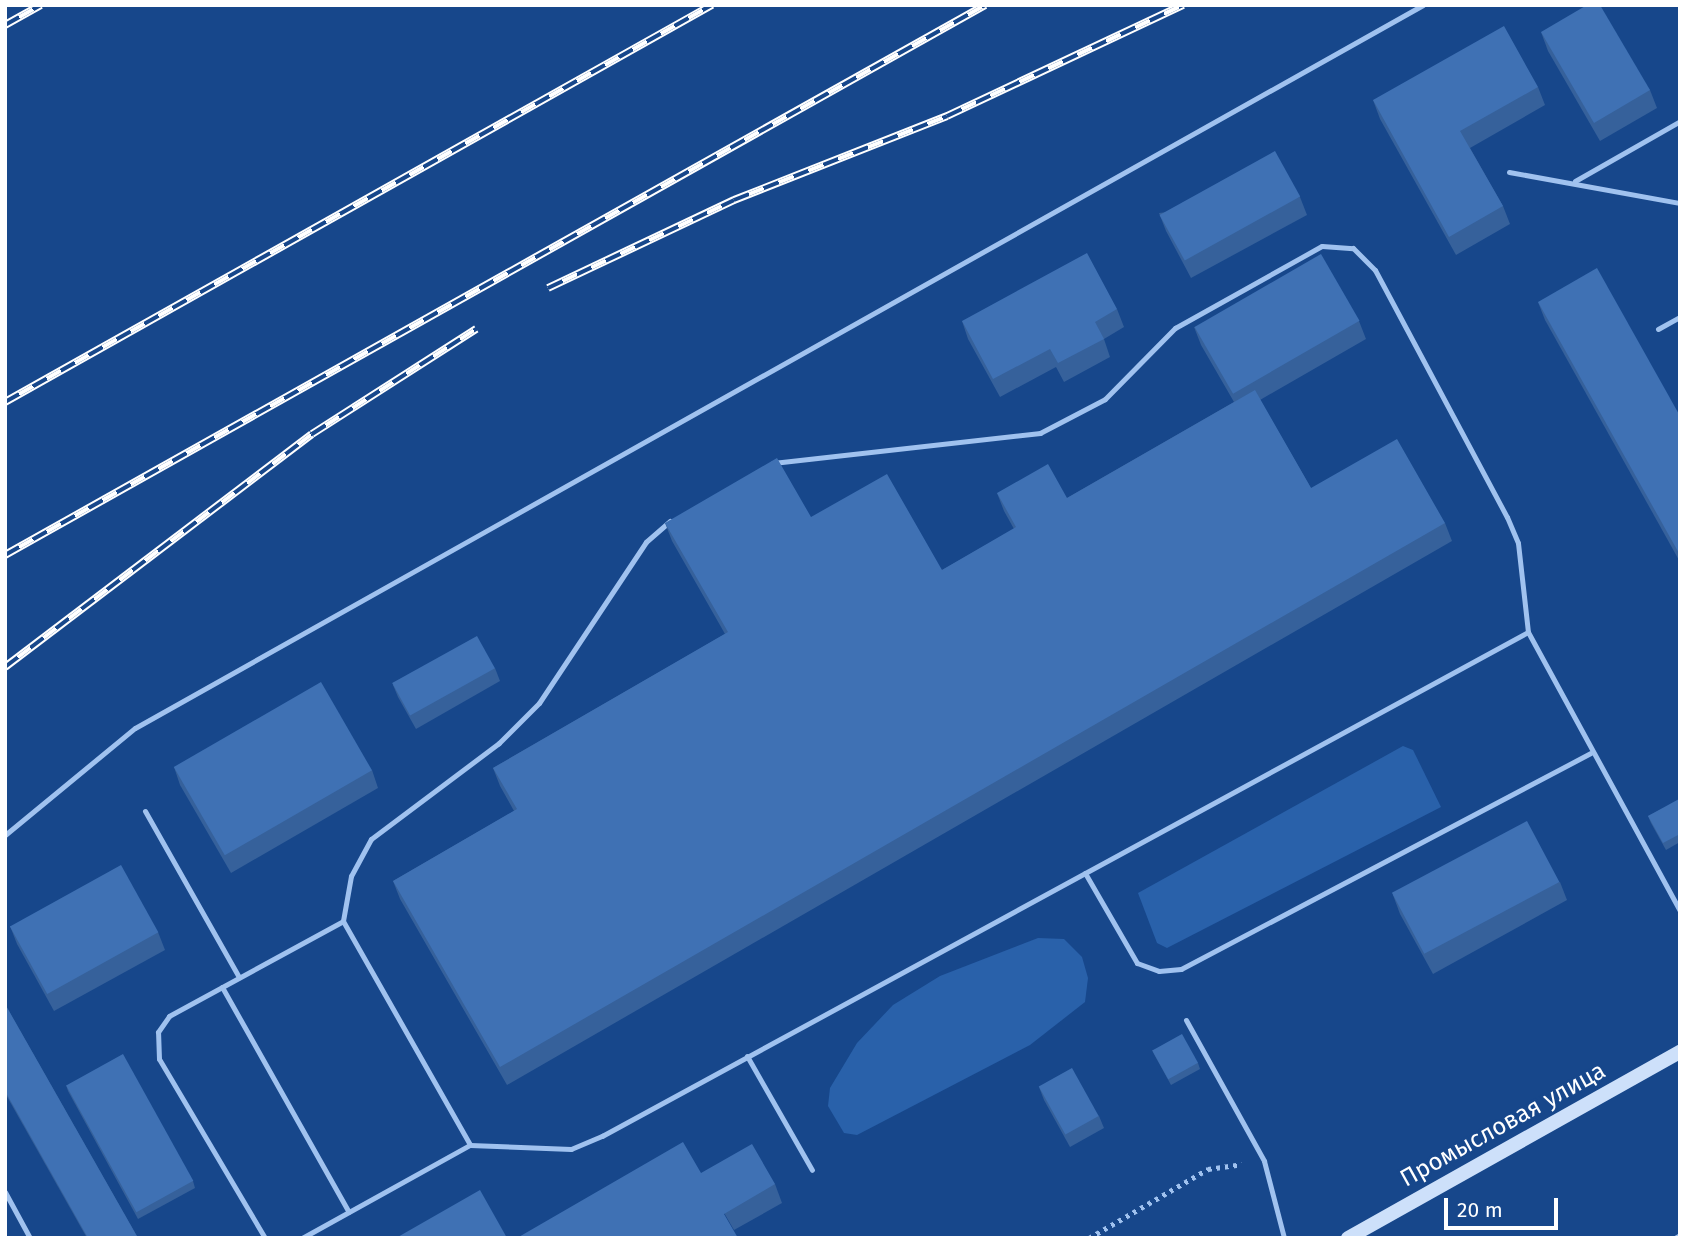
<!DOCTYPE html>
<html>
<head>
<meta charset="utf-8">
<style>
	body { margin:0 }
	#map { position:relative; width:1685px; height:1243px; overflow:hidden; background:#17478b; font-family:"Fira Sans",sans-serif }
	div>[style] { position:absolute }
	.green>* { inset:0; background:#2961aa }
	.path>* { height:4.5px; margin-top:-2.25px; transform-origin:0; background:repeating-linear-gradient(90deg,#a0c2ef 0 3.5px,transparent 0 8.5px) }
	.service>* { height:5px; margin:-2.5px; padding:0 2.5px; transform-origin:2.5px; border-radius:2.5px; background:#a0c2ef }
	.secondary>* { height:14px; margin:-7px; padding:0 7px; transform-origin:7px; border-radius:7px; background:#cde0fa }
	.rail>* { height:8px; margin-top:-4px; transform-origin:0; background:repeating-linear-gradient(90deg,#17478b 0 16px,#fff 0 32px); box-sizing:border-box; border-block:2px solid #fff }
	.wall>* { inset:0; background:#36619b }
	.building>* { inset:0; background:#3f71b4; transform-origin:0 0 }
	span { translate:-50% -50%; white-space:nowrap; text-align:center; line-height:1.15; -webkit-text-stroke:5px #17478b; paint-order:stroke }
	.street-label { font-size:24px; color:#fff }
	.frame { position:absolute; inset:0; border:7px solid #fff; pointer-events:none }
	.scale { position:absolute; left:1444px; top:1198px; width:114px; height:32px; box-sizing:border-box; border:4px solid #fff; border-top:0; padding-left:9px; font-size:21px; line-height:24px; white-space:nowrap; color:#fff; -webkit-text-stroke:5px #17478b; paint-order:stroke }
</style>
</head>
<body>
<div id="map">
	<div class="green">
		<div style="clip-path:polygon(1403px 746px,1413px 750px,1441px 807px,1167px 948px,1157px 943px,1138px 893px)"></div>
		<div style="clip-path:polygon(1038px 938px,1064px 939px,1082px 957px,1088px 978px,1085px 1002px,1030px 1045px,857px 1135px,844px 1133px,828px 1106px,830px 1088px,857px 1043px,893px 1005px,940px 976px)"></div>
	</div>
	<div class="path">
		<div style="left:1089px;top:1238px;width:138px;rotate:-30.1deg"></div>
		<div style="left:1208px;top:1169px;width:34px;rotate:-8deg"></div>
	</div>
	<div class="service">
		<div style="left:1509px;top:172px;width:174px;rotate:10.3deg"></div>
		<div style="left:1575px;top:181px;width:121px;rotate:-29.7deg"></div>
		<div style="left:1658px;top:329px;width:25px;rotate:-29deg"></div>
		<div style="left:773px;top:463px;width:269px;rotate:-6.4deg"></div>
		<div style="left:1040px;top:433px;width:73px;rotate:-27.6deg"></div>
		<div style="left:1105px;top:399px;width:100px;rotate:-45.4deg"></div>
		<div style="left:1175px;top:328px;width:168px;rotate:-29.2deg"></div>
		<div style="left:1322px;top:246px;width:31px;rotate:4deg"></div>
		<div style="left:1353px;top:248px;width:31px;rotate:45deg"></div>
		<div style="left:1375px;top:270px;width:280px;rotate:61.9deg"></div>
		<div style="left:1507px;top:517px;width:28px;rotate:67deg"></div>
		<div style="left:1518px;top:543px;width:90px;rotate:83.6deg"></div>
		<div style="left:1528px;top:632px;width:318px;rotate:61.4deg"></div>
		<div style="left:670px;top:521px;width:32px;rotate:139deg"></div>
		<div style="left:646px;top:542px;width:193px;rotate:123.6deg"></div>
		<div style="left:539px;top:703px;width:57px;rotate:135deg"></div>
		<div style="left:499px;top:743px;width:160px;rotate:143.1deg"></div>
		<div style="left:371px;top:839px;width:42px;rotate:118.4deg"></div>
		<div style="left:351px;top:876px;width:46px;rotate:100.1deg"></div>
		<div style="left:343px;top:921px;width:257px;rotate:60.4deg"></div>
		<div style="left:470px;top:1145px;width:101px;rotate:2.3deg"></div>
		<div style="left:571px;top:1149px;width:34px;rotate:-23deg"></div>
		<div style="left:602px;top:1136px;width:1054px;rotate:-28.56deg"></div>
		<div style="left:145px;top:811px;width:191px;rotate:60.5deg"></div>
		<div style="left:5px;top:835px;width:168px;rotate:-39.5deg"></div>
		<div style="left:135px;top:728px;width:1477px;rotate:-29.31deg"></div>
		<div style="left:1085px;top:873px;width:104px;rotate:60deg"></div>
		<div style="left:1137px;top:963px;width:23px;rotate:20deg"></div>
		<div style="left:1159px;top:971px;width:22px;rotate:-5deg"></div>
		<div style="left:1181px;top:969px;width:463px;rotate:-27.8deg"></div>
		<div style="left:222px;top:987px;width:258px;rotate:60.6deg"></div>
		<div style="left:1186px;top:1020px;width:161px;rotate:61deg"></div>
		<div style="left:1264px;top:1161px;width:80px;rotate:75.4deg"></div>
		<div style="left:747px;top:1056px;width:131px;rotate:60.3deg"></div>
		<div style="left:5px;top:1192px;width:52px;rotate:61.5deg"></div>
		<div style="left:265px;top:1238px;width:208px;rotate:-120.6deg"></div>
		<div style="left:159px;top:1059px;width:27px;rotate:-92deg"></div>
		<div style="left:158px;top:1032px;width:19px;rotate:-55deg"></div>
		<div style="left:169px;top:1016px;width:198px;rotate:-28.6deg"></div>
		<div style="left:302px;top:1238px;width:192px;rotate:-29deg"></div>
		<div style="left:1675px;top:1238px;width:6px;rotate:-31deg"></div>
	</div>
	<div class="secondary">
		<div style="left:1348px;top:1238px;width:381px;rotate:-29.3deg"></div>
	</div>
	<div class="rail">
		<div style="left:5px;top:25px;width:41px;rotate:-29.1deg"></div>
		<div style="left:548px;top:288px;width:206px;rotate:-25.3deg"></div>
		<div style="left:734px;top:200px;width:229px;rotate:-21.5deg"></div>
		<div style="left:947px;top:116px;width:261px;rotate:-25.2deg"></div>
		<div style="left:5px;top:402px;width:811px;rotate:-29.32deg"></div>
		<div style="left:5px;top:555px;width:1124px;rotate:-29.3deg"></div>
		<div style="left:5px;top:667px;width:385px;rotate:-37.2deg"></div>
		<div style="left:312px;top:434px;width:195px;rotate:-32.6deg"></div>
	</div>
	<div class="wall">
		<div style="clip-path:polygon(1541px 32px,1650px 90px,1657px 108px,1600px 141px,1548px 51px)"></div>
		<div style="clip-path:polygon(1538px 87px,1545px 105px,1470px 148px,1503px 206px,1510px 224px,1456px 255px,1380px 119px,1373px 100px)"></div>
		<div style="clip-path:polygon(1300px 197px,1307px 215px,1191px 278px,1166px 231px,1159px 213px)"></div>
		<div style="clip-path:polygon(1538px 302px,1680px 416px,1680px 562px,1545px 320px)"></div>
		<div style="clip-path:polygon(1117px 309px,1124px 327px,1104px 339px,1110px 357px,1064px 382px,1056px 367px,1000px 397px,968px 339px,962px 321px)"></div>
		<div style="clip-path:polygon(1359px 321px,1366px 339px,1260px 400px,1311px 488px,1445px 523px,1452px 541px,507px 1085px,400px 899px,393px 881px,514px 811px,500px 786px,493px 768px,725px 634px,672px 541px,665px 523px,811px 517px,942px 570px,1014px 529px,1004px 511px,997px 493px,1067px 498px,1234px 402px,1201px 345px,1194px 327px)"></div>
		<div style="clip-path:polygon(495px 668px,500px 681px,416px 729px,398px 697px,393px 685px)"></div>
		<div style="clip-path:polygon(174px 767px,372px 770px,378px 788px,231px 873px,180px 785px)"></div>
		<div style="clip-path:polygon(1680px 800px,1680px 842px,1666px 850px,1651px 823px,1648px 816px)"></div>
		<div style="clip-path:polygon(1560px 882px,1567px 900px,1433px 974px,1400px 914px,1393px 895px)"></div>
		<div style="clip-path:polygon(10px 926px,158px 932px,165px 950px,54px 1011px,17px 944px)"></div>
		<div style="clip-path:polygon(5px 1004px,138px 1238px,87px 1238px,5px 1093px)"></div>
		<div style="clip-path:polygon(1152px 1050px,1198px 1063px,1200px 1069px,1171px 1085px,1155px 1056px)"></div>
		<div style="clip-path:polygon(66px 1085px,193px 1181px,195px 1188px,138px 1219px,68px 1091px)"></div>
		<div style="clip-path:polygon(1039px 1087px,1099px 1116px,1104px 1128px,1070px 1147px,1044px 1100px)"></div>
		<div style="clip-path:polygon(701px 1173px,775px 1184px,782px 1203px,734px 1230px)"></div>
	</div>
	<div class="building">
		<div style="clip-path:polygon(1587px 5px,1600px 5px,1650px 90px,1594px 123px,1541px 32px)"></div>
		<div style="clip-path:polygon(1504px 26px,1538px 87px,1460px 131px,1503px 206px,1449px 237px,1373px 100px)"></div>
		<div style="left:1275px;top:151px;width:52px;height:132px;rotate:61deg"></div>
		<div style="clip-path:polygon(1087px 253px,1117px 309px,1095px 322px,1104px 339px,1058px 363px,1050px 349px,993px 379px,962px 321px)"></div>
		<div style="left:1321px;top:254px;width:77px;height:146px;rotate:60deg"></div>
		<div style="clip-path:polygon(1597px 268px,1680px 416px,1680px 555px,1538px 302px)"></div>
		<div style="clip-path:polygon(1255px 390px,1311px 488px,1397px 439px,1445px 523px,500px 1067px,393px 881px,517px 809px,493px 768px,728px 632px,665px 523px,777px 458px,811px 517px,887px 474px,942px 570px,1016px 527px,997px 493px,1048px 464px,1067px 498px)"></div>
		<div style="left:477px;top:636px;width:37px;height:97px;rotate:61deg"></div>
		<div style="left:321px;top:682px;width:102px;height:170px;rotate:60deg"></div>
		<div style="clip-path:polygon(1679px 799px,1680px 834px,1663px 843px,1648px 816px)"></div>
		<div style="left:1527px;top:821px;width:69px;height:153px;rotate:62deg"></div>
		<div style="left:121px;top:865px;width:77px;height:127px;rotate:61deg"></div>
		<div style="clip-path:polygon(5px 1004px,138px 1238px,88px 1238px,5px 1091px)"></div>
		<div style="left:1182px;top:1034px;width:33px;height:34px;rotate:61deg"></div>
		<div style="left:123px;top:1054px;width:145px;height:65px;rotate:61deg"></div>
		<div style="left:1072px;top:1068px;width:55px;height:38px;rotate:61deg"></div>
		<div style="clip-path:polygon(683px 1142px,701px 1173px,752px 1144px,775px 1184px,724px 1214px,738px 1238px,517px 1238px)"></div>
		<div style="clip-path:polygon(480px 1190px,507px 1238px,396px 1238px)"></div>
	</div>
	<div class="street-label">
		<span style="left:1503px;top:1125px;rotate:-29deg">Промысловая улица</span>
	</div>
	<div class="frame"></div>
	<div class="scale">20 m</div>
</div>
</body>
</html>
